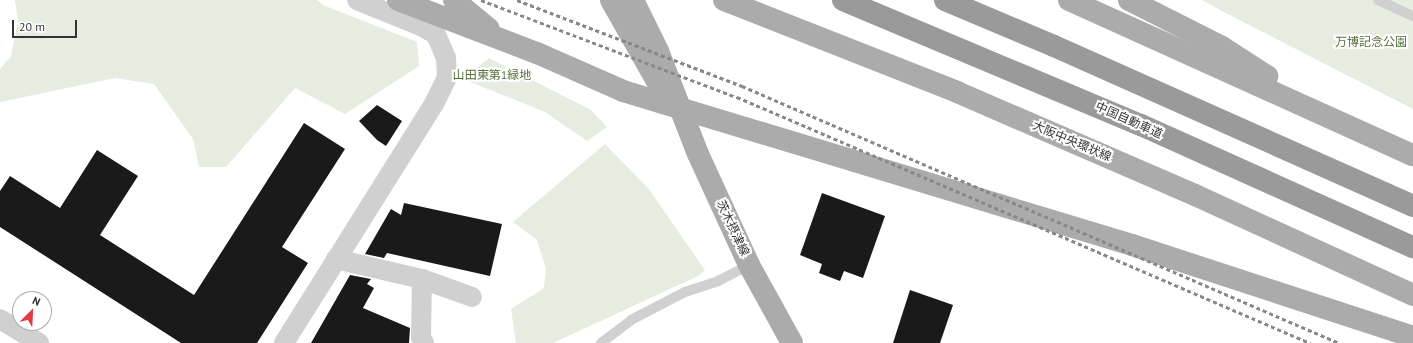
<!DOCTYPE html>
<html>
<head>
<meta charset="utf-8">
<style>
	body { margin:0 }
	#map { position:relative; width:1413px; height:343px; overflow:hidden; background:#fff; font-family:"PT Sans","Noto Sans JP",sans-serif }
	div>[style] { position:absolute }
	.green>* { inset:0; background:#e6ecdf }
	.building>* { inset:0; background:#1a1a1a }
	.service>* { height:10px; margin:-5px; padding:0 5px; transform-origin:5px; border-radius:5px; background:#d0d0d0 }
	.minor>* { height:20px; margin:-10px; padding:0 10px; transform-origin:10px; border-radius:10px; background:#d0d0d0 }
	.primary>* { height:22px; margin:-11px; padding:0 11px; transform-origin:11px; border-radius:11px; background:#ababab }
	.motorway>* { height:22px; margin:-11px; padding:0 11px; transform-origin:11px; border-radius:11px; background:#9a9a9a }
	.rail>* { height:3px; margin-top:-1.5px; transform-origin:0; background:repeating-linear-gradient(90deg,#888 0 4px,transparent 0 7px) }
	span { translate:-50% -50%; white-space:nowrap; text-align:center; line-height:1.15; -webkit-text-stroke:4px #fff; paint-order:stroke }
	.park-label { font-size:12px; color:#56703f }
	.street-label { font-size:12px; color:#333 }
	.north { position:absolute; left:12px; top:291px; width:40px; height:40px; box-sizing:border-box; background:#fff; border:1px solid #adadad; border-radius:50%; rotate:24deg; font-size:11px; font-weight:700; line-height:16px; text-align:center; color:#333 }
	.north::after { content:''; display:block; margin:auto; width:14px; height:18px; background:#e63946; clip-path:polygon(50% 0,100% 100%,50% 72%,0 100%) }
	.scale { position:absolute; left:12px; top:20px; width:65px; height:18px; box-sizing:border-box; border:2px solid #333; border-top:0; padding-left:5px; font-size:12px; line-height:14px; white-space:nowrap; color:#333; -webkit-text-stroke:3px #fff; paint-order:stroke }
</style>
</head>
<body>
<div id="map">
	<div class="green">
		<div style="clip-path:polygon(15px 0,317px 0,323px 5px,417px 42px,419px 66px,345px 114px,295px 88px,226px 167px,199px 167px,193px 139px,154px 84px,115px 78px,0 102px,0 69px,11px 56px,18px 21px)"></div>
		<div style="clip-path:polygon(1202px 0,1413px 0,1413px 109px,1220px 10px)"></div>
		<div style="clip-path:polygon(489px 58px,591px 110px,607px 127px,587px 141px,545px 112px,463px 79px)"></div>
		<div style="clip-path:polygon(605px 144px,648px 188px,705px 270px,698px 276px,553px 343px,516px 343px,511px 309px,544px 288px,546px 269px,537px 240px,513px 222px)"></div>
	</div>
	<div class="building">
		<div style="clip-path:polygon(377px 105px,402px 121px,386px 146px,377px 140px,359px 121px)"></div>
		<div style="clip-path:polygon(304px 123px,345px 149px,282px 247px,308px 263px,257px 343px,181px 343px,0 227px,0 191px,10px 176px,60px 208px,97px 150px,138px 176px,100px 235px,194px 295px)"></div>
		<div style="clip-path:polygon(822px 193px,885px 216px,863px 278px,844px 271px,840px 281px,819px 273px,822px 264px,800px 255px)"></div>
		<div style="clip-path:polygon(404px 203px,502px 224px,490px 276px,387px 253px,384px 258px,365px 254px,391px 209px,401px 215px)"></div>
		<div style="clip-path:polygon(350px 275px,371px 279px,367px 284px,374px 288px,363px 308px,410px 328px,409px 343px,311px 343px)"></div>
		<div style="clip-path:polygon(910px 290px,953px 305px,940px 343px,893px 343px)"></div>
	</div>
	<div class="service">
		<div style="left:1378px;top:0;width:38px;rotate:25deg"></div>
		<div style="left:601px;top:343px;width:38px;rotate:-37deg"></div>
		<div style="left:631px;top:320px;width:61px;rotate:-27.4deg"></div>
		<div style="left:685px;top:292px;width:35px;rotate:-18deg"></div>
		<div style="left:718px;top:281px;width:35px;rotate:-27deg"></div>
	</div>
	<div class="minor">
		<div style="left:336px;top:259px;width:88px;rotate:13.1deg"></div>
		<div style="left:422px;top:279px;width:53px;rotate:19.8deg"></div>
		<div style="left:422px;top:279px;width:58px;rotate:91deg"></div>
		<div style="left:421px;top:337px;width:7px;rotate:63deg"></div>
		<div style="left:0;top:319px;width:46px;rotate:31.6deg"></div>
		<div style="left:284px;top:343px;width:284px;rotate:-57.9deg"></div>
		<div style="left:435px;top:102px;width:28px;rotate:-64deg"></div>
		<div style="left:447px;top:77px;width:19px;rotate:-93deg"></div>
		<div style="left:446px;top:58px;width:25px;rotate:-113deg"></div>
		<div style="left:436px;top:35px;width:15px;rotate:-148deg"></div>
		<div style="left:423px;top:27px;width:71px;rotate:-157.8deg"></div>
	</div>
	<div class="primary">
		<div style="left:398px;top:0;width:149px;rotate:20.9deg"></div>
		<div style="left:537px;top:53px;width:94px;rotate:23.8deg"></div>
		<div style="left:623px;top:91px;width:532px;rotate:16.83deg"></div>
		<div style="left:1132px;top:245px;width:296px;rotate:18.1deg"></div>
		<div style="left:454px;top:0;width:45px;rotate:39.6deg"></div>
		<div style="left:611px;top:0;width:106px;rotate:60.5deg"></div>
		<div style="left:633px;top:0;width:57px;rotate:63.9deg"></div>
		<div style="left:658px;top:51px;width:110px;rotate:68.8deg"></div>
		<div style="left:698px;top:154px;width:122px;rotate:65.3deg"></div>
		<div style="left:749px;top:265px;width:89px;rotate:61.1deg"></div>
		<div style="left:724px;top:0;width:251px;rotate:21.5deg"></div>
		<div style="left:957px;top:92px;width:259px;rotate:23.4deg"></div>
		<div style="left:1195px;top:195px;width:240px;rotate:24.6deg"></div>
		<div style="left:1069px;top:0;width:377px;rotate:24.3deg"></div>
		<div style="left:1129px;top:0;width:104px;rotate:26.8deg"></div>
		<div style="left:1222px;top:47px;width:54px;rotate:32.8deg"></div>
	</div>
	<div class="motorway">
		<div style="left:843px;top:0;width:323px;rotate:22.8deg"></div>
		<div style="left:1141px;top:125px;width:298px;rotate:24.2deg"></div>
		<div style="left:945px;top:0;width:118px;rotate:22.9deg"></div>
		<div style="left:1054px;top:46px;width:393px;rotate:24deg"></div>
	</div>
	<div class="rail">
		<div style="left:481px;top:0;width:274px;rotate:20.8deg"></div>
		<div style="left:737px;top:97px;width:624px;rotate:23.23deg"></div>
		<div style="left:517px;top:0;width:241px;rotate:20.9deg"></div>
		<div style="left:742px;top:86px;width:650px;rotate:23.29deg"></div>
	</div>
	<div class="park-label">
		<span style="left:1371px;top:42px">万博記念公園</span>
		<span style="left:492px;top:75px">山田東第1緑地</span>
	</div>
	<div class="street-label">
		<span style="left:1129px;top:120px;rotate:24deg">中国自動車道</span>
		<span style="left:1072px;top:141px;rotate:23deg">大阪中央環状線</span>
		<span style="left:733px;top:228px;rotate:65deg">茨木摂津線</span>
	</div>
	<div class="north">N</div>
	<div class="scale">20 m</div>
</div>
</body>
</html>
